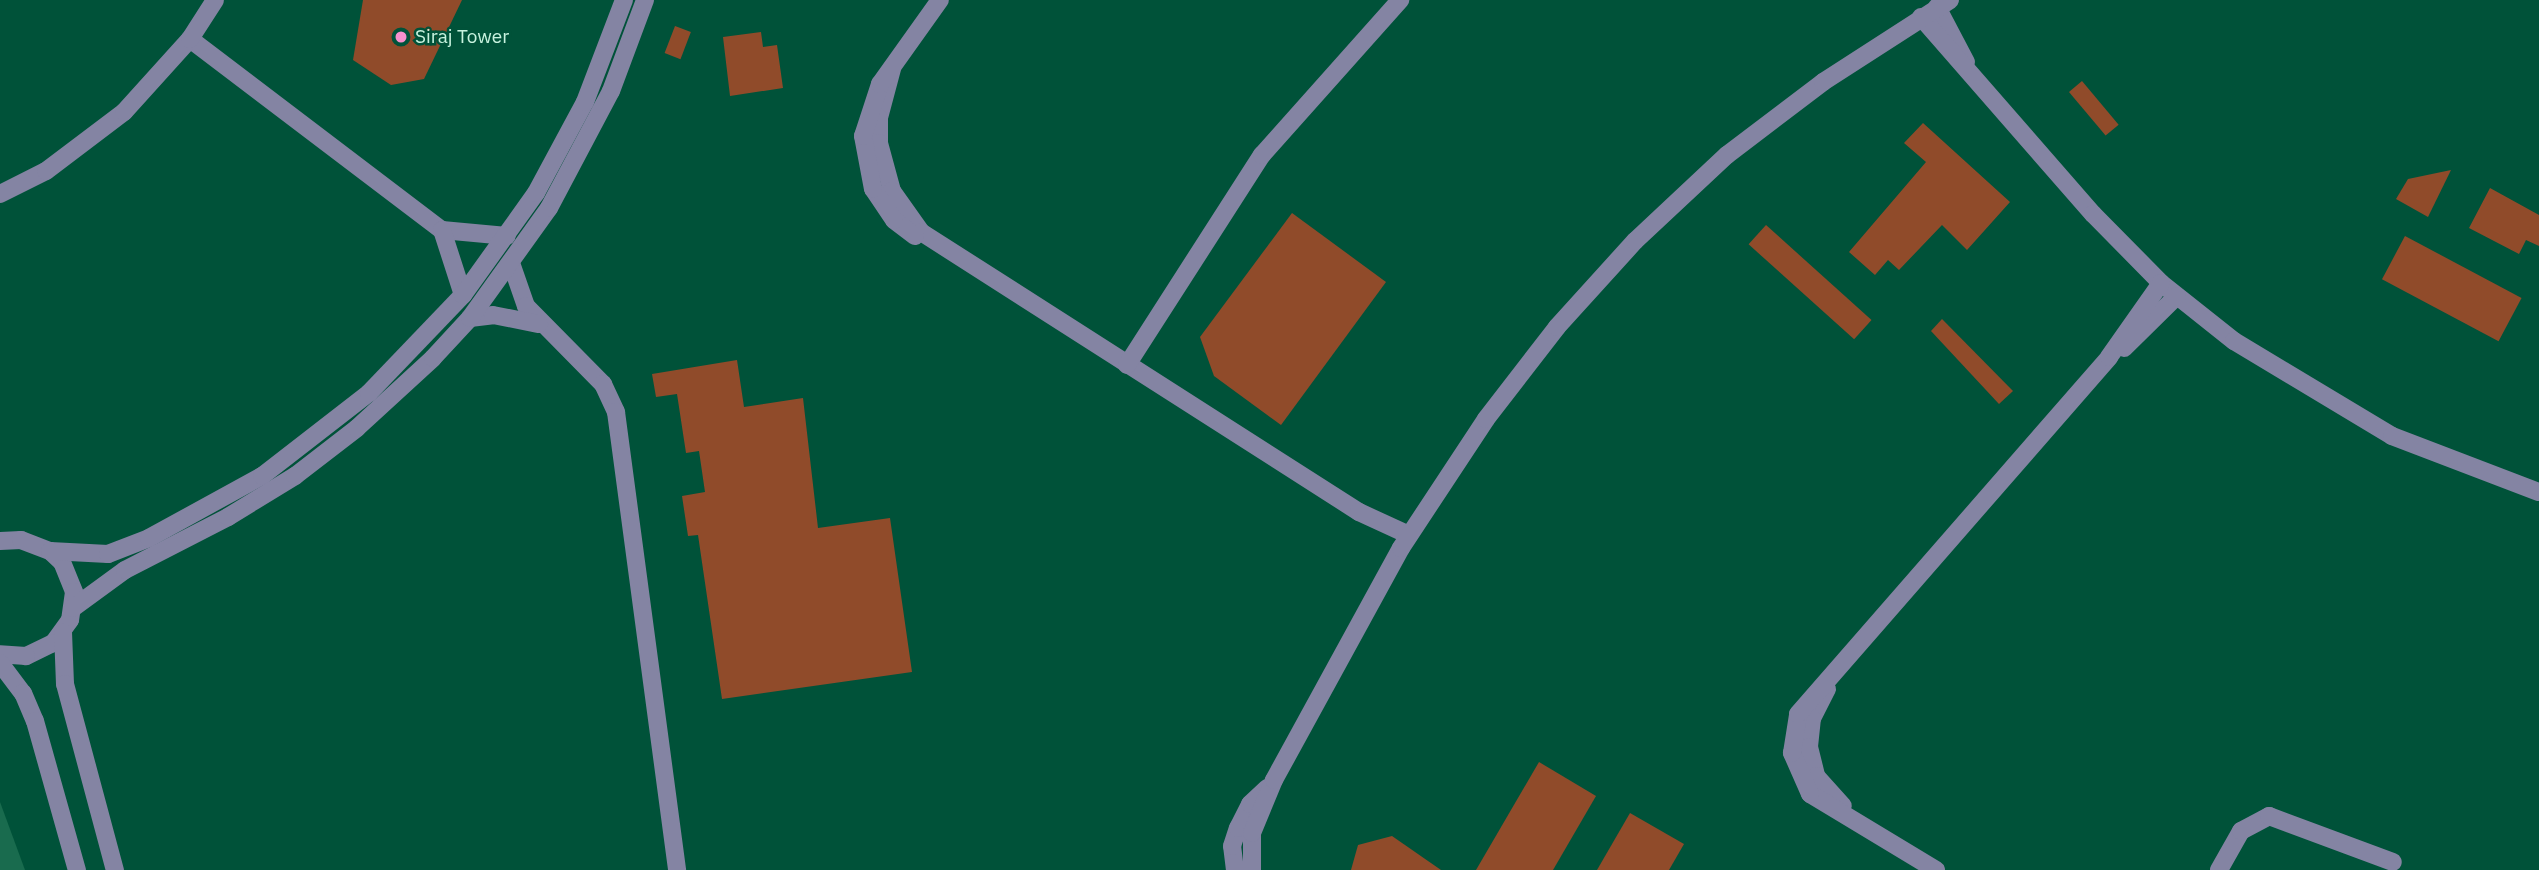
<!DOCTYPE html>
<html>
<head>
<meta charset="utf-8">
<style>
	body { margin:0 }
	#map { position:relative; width:2539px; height:870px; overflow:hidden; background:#005239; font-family:"IBM Plex Sans",sans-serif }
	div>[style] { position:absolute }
	.green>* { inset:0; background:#196b4e }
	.building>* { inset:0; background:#904b2a; transform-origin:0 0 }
	.minor>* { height:18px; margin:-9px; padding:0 9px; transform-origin:9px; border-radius:9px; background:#8484a3 }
	.dots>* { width:19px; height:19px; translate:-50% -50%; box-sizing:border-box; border:4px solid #005239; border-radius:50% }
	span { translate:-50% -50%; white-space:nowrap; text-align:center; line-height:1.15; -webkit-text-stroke:5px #005239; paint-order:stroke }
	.poi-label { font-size:19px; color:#c8f3df }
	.left { translate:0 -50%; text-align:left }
</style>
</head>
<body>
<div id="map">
	<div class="green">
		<div style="clip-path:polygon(0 802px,25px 870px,0 870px)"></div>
	</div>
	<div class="building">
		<div style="clip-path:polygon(363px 0,462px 0,424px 79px,391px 85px,353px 60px)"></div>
		<div style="left:675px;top:26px;width:17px;height:29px;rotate:21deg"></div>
		<div style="clip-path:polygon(761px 32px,763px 47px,777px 45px,783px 88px,730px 96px,723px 37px)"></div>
		<div style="left:2082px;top:81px;width:57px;height:17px;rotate:50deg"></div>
		<div style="clip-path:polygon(1923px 123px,2010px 202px,1967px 250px,1942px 225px,1899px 270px,1888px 260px,1875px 275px,1849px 252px,1926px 162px,1904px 143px)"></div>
		<div style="clip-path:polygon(2451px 170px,2428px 217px,2396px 199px,2408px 179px)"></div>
		<div style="clip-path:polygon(2490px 188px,2539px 215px,2539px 246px,2526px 240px,2519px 254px,2469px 228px)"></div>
		<div style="clip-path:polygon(1292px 213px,1386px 282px,1281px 425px,1214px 376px,1200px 337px)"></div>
		<div style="left:1766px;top:225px;width:142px;height:26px;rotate:42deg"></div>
		<div style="left:2405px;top:236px;width:132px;height:49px;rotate:28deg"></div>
		<div style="clip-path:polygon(1942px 319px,2013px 391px,1999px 404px,1931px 331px)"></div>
		<div style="clip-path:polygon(737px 360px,744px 407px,803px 398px,818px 528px,890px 518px,912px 672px,722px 699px,698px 535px,688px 536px,682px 496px,705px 492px,699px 451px,686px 453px,677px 394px,656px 397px,652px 374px)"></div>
		<div style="clip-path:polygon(1539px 762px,1596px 796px,1553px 870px,1476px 870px)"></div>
		<div style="clip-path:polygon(1630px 813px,1684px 844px,1669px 870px,1597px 870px)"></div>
		<div style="clip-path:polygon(1392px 836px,1441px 870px,1351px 870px,1358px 845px)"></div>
	</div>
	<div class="minor">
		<div style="left:1937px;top:7px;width:62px;rotate:62.2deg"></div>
		<div style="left:1921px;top:17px;width:262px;rotate:48.9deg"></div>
		<div style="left:2093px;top:214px;width:97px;rotate:45.4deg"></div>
		<div style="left:2161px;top:283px;width:93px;rotate:38.5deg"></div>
		<div style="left:2234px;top:341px;width:184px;rotate:31deg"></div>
		<div style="left:2392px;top:436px;width:157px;rotate:20.9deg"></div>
		<div style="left:190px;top:39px;width:316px;rotate:37.2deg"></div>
		<div style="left:442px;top:230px;width:65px;rotate:5.3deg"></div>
		<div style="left:892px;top:69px;width:51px;rotate:104.9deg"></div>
		<div style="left:879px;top:118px;width:25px;rotate:90deg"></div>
		<div style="left:879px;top:143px;width:50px;rotate:74.8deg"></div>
		<div style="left:892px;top:191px;width:50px;rotate:54.7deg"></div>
		<div style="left:921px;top:232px;width:520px;rotate:32.59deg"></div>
		<div style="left:1359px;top:512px;width:55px;rotate:24.7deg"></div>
		<div style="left:0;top:194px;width:51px;rotate:-26.6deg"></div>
		<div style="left:46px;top:171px;width:98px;rotate:-37.1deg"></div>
		<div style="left:124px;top:112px;width:98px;rotate:-47.9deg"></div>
		<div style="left:190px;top:39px;width:46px;rotate:-57.3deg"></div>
		<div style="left:442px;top:230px;width:68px;rotate:72.1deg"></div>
		<div style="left:915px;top:236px;width:26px;rotate:-143deg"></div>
		<div style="left:894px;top:220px;width:37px;rotate:-124deg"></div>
		<div style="left:873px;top:189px;width:54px;rotate:-100.7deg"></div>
		<div style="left:863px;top:136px;width:55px;rotate:-71.9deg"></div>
		<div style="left:880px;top:84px;width:103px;rotate:-54.5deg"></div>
		<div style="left:511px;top:263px;width:46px;rotate:70.8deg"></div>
		<div style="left:526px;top:306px;width:110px;rotate:45.4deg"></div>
		<div style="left:603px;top:384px;width:31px;rotate:65deg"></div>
		<div style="left:616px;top:412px;width:462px;rotate:82.4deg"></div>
		<div style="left:470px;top:318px;width:23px;rotate:-7deg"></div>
		<div style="left:493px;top:315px;width:47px;rotate:11.1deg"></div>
		<div style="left:2124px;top:348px;width:74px;rotate:-44.5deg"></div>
		<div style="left:1127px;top:365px;width:250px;rotate:-57.3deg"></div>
		<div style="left:1262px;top:155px;width:208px;rotate:-48.3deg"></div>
		<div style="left:0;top:541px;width:21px;rotate:-3deg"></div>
		<div style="left:21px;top:540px;width:31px;rotate:21deg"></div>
		<div style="left:50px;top:551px;width:16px;rotate:43deg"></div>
		<div style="left:62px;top:562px;width:32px;rotate:68deg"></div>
		<div style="left:74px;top:592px;width:28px;rotate:98deg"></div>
		<div style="left:70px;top:620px;width:29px;rotate:126deg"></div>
		<div style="left:53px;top:643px;width:30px;rotate:154deg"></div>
		<div style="left:26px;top:656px;width:26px;rotate:-176deg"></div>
		<div style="left:50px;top:551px;width:58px;rotate:3deg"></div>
		<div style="left:108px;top:554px;width:44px;rotate:-21.3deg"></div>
		<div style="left:149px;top:538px;width:129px;rotate:-28.8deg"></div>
		<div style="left:262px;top:476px;width:135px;rotate:-37.8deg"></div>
		<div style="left:369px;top:393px;width:136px;rotate:-46.2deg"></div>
		<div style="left:463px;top:295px;width:125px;rotate:-54.4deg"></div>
		<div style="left:536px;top:193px;width:103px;rotate:-61.7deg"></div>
		<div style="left:585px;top:102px;width:109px;rotate:-69.1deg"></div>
		<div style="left:73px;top:608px;width:64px;rotate:-36.2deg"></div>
		<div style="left:125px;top:570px;width:116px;rotate:-27.2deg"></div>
		<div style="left:228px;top:517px;width:79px;rotate:-31.5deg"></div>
		<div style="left:295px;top:476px;width:78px;rotate:-37.7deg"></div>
		<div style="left:357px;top:428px;width:103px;rotate:-42.6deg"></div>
		<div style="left:433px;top:358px;width:54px;rotate:-47.2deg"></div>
		<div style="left:470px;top:318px;width:135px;rotate:-54.3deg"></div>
		<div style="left:549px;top:208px;width:132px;rotate:-62.1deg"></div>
		<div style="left:611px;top:91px;width:97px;rotate:-69.5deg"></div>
		<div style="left:63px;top:632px;width:52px;rotate:87.8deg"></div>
		<div style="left:65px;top:684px;width:193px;rotate:75deg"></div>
		<div style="left:0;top:663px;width:38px;rotate:53deg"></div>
		<div style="left:23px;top:693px;width:30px;rotate:67deg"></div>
		<div style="left:35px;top:721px;width:155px;rotate:74.3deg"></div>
		<div style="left:1827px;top:689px;width:33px;rotate:117deg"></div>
		<div style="left:1812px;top:718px;width:29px;rotate:96deg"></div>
		<div style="left:1809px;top:747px;width:30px;rotate:76deg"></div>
		<div style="left:1816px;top:776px;width:40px;rotate:48deg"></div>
		<div style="left:1235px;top:870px;width:24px;rotate:-97deg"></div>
		<div style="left:1232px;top:846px;width:19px;rotate:-72deg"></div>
		<div style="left:1238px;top:828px;width:27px;rotate:-63deg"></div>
		<div style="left:1250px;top:804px;width:23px;rotate:-43deg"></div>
		<div style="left:1252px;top:870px;width:37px;rotate:-90deg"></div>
		<div style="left:1252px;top:833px;width:57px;rotate:-67.5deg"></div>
		<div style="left:1274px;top:780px;width:264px;rotate:-61.3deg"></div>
		<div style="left:1401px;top:548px;width:154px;rotate:-56.6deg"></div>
		<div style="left:1486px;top:419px;width:116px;rotate:-52.3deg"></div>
		<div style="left:1557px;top:327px;width:116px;rotate:-47.8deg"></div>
		<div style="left:1635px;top:241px;width:126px;rotate:-43.1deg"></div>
		<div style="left:1727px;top:155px;width:121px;rotate:-37.2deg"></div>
		<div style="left:1823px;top:82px;width:151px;rotate:-32.8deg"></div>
		<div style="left:1936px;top:870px;width:147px;rotate:-148.9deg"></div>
		<div style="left:1810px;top:794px;width:45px;rotate:-113.7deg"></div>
		<div style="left:1792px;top:753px;width:39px;rotate:-81deg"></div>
		<div style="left:1798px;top:714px;width:473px;rotate:-48.9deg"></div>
		<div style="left:2109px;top:357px;width:90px;rotate:-54.9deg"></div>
		<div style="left:2219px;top:870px;width:45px;rotate:-60.6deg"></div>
		<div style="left:2241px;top:831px;width:32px;rotate:-28deg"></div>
		<div style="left:2269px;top:816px;width:132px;rotate:20.4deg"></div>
	</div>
	<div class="dots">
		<div style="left:401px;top:37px;background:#f790cd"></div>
	</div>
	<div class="poi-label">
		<span class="left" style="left:415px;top:37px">Siraj Tower</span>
	</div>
</div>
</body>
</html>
